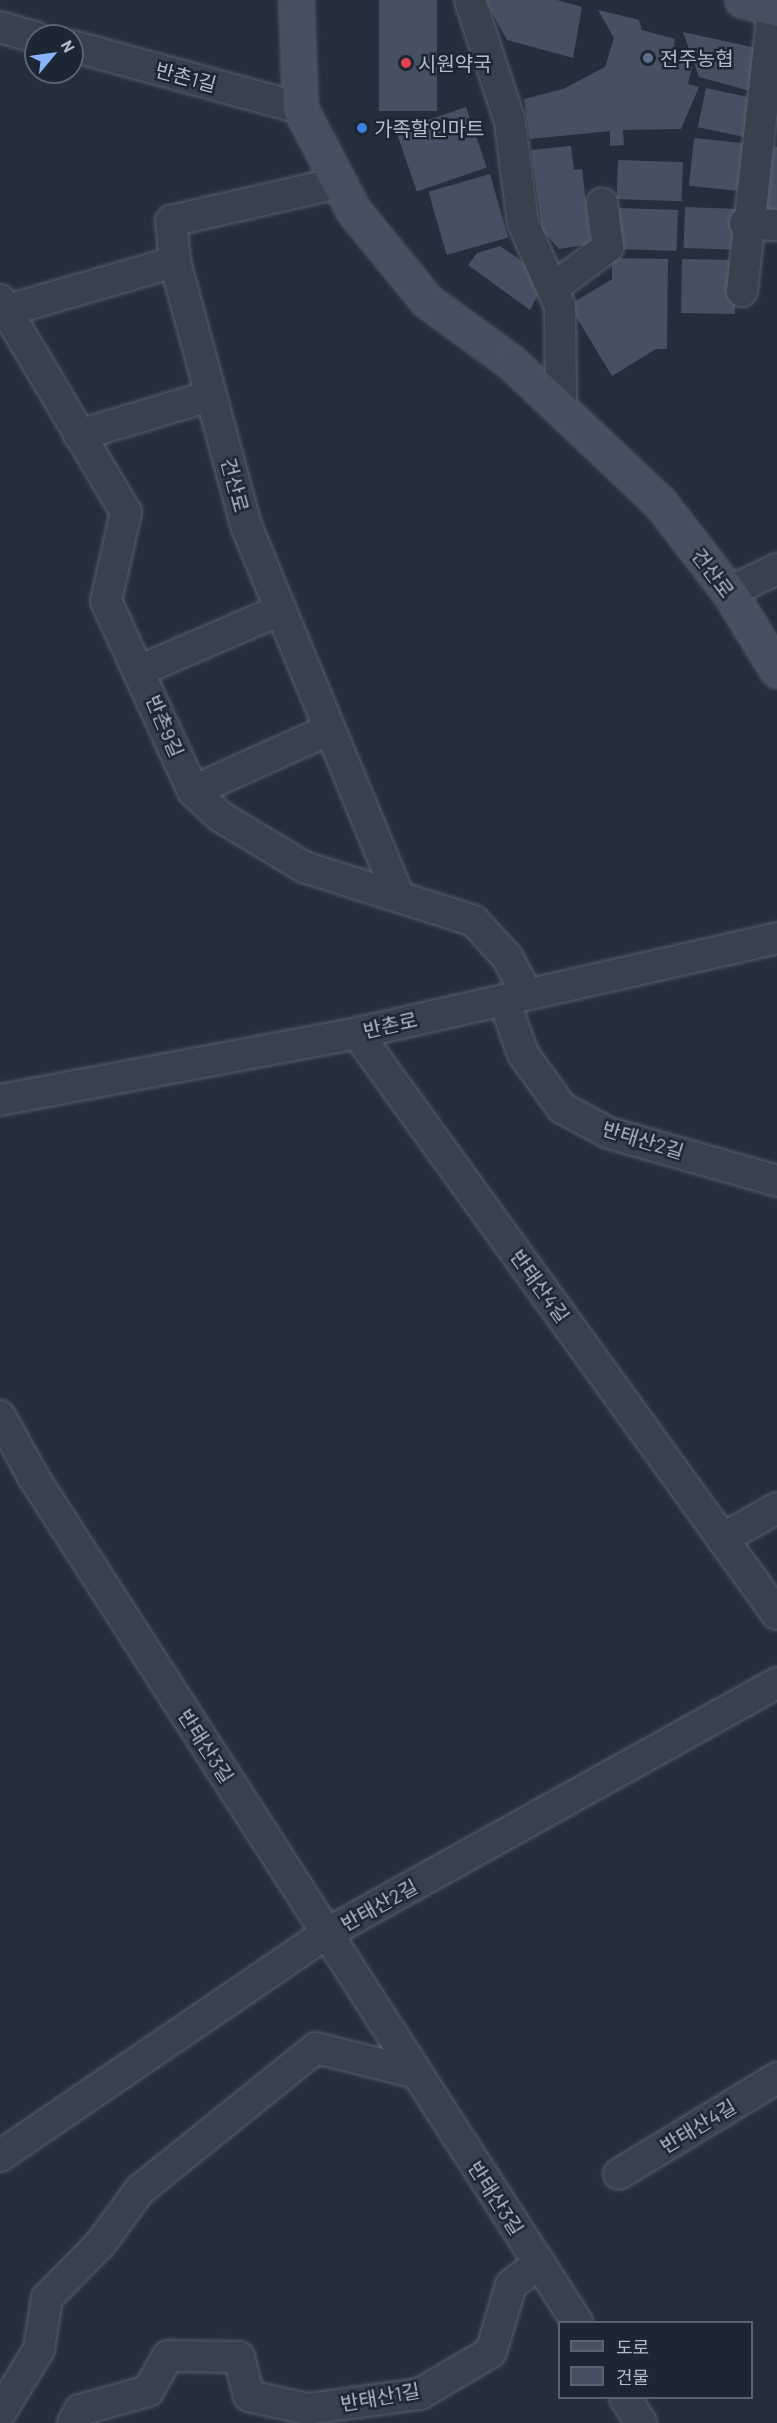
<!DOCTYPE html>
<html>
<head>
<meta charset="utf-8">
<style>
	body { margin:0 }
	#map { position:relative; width:777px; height:2423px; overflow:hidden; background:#242f3e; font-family:Barlow,"Noto Sans KR",sans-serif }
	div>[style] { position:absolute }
	.building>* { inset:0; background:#455162; transform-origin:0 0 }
	.roads { filter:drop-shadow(0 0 2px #565f6c) drop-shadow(0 0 2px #565f6c) }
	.street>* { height:30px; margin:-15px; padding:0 15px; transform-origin:15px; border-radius:15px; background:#38414e }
	.secondary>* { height:33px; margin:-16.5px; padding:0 16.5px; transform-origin:16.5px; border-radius:16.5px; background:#465061 }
	.dots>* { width:16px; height:16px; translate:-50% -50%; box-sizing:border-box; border:3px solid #1d2633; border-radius:50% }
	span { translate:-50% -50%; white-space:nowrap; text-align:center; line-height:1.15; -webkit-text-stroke:5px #1d2633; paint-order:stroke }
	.poi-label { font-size:20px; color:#b4bcc9 }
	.left { translate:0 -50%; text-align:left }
	.street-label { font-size:20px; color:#b4bcc9 }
	.legend { position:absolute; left:558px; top:2321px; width:195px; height:78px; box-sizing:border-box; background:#1d2633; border:2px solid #59626f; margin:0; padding:8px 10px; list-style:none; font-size:18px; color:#b4bcc9 }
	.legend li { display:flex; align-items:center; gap:12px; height:30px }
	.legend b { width:30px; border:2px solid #59626f }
	.north { position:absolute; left:24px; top:24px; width:60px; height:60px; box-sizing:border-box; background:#1d2633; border:2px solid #59626f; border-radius:50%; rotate:61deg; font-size:16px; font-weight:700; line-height:24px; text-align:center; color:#b4bcc9 }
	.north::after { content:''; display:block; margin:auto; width:21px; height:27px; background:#8ab4f8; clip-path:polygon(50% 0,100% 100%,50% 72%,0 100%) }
</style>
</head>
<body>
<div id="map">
	<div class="building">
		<div style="left:379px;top:0;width:58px;height:111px"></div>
		<div style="clip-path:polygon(485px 0,557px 0,582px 7px,573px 58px,507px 40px)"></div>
		<div style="clip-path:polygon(598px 10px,639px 20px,642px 30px,675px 39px,673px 52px,692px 67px,688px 84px,699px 87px,681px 129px,623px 130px,624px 145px,610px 146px,610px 131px,530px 139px,524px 99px,563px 89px,605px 67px,614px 38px)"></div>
		<div style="clip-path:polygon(683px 32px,761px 49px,754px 92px,699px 77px)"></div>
		<div style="left:706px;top:88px;width:49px;height:40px;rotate:12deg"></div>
		<div style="left:466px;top:107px;width:64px;height:74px;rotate:71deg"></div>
		<div style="left:694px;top:138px;width:53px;height:48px;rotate:6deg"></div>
		<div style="clip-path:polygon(571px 146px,574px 170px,582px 169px,591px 244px,559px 249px,542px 230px,531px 150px)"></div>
		<div style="clip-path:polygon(766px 146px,777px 147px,777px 213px,757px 211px)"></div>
		<div style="left:618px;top:160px;width:65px;height:39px;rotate:2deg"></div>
		<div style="left:490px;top:174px;width:66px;height:64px;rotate:74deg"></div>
		<div style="left:685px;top:207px;width:54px;height:41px;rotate:2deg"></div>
		<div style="left:619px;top:208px;width:59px;height:41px;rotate:2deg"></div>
		<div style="clip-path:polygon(500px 246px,529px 266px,539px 293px,530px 310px,468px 265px,477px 253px)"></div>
		<div style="clip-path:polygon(612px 258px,668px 259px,667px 349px,656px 349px,612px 376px,569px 305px,612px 279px)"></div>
		<div style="left:682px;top:259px;width:54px;height:54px;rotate:1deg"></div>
	</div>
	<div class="roads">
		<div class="street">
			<div style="left:470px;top:0;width:128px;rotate:71.8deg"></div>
			<div style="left:510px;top:122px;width:102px;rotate:82.7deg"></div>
			<div style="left:523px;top:223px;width:92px;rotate:66.2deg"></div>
			<div style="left:560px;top:307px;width:102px;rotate:89.4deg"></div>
			<div style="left:0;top:27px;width:37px;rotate:16deg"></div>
			<div style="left:72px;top:46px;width:236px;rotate:15.2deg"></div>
			<div style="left:338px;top:183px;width:171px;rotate:167.2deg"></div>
			<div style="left:171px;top:221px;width:41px;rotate:84.4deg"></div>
			<div style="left:175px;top:262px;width:276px;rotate:74.9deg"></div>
			<div style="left:247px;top:528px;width:399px;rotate:67.6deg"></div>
			<div style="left:745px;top:223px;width:32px;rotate:4deg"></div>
			<div style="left:553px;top:288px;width:69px;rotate:-36.7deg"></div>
			<div style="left:608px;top:247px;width:44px;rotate:-97.8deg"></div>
			<div style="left:742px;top:291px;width:285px;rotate:-83.7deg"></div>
			<div style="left:0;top:300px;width:247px;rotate:59.3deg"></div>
			<div style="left:126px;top:512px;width:91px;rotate:102.7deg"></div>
			<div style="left:106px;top:601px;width:209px;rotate:65.4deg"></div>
			<div style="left:193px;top:791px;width:38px;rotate:43deg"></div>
			<div style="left:221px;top:817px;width:97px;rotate:31.1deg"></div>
			<div style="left:304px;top:867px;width:178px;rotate:17.6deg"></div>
			<div style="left:474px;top:921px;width:49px;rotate:47.5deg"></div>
			<div style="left:507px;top:957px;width:42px;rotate:61.6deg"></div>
			<div style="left:5px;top:311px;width:177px;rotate:-16.1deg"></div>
			<div style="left:79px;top:435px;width:137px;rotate:-16.6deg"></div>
			<div style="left:729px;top:592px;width:53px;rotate:-25.6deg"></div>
			<div style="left:141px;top:670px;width:149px;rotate:-23.3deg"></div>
			<div style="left:193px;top:791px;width:149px;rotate:-24.2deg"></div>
			<div style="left:504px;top:1000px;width:57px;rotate:70.6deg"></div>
			<div style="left:523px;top:1054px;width:67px;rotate:54.2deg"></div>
			<div style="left:562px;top:1108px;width:53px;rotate:28deg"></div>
			<div style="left:609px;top:1133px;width:175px;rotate:15.9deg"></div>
			<div style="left:357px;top:1033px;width:717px;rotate:54.14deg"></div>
			<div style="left:0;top:1100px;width:363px;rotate:-10.6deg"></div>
			<div style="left:357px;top:1033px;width:431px;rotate:-12.7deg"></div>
			<div style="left:0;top:1416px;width:71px;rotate:61.3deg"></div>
			<div style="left:34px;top:1478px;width:1004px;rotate:57.24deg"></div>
			<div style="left:722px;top:1539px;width:63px;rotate:-29.4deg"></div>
			<div style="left:0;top:2156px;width:394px;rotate:-34.3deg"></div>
			<div style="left:326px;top:1934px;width:516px;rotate:-29.1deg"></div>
			<div style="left:619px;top:2174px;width:185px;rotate:-31.3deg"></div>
			<div style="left:625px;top:2398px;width:30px;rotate:57deg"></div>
			<div style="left:0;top:2413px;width:75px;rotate:-58.6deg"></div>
			<div style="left:39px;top:2349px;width:52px;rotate:-81.1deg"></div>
			<div style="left:47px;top:2298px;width:77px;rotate:-45.5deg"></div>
			<div style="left:101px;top:2243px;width:66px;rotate:-53.7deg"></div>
			<div style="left:140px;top:2190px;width:226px;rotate:-38.9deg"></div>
			<div style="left:316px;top:2048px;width:103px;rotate:14deg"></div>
			<div style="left:73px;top:2423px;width:15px;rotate:-62deg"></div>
			<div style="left:80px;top:2410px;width:71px;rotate:-15.6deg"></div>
			<div style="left:148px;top:2391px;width:40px;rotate:-60.3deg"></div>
			<div style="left:168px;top:2356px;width:71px;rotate:0.8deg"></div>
			<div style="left:239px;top:2357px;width:40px;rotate:75.6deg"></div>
			<div style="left:249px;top:2396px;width:59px;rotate:12.6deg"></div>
			<div style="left:307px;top:2409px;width:114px;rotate:-7.6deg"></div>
			<div style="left:420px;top:2394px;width:82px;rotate:-30.6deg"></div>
			<div style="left:491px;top:2352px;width:70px;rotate:-73.4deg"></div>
			<div style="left:511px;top:2285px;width:36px;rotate:-38deg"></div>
		</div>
		<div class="secondary">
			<div style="left:296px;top:0;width:108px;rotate:87.9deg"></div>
			<div style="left:300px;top:108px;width:115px;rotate:62.5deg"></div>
			<div style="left:353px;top:210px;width:117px;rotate:50.9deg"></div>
			<div style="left:427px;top:301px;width:102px;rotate:35.9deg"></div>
			<div style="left:510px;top:361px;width:208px;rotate:43.4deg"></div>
			<div style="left:661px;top:504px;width:111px;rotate:52.3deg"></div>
			<div style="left:729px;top:592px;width:92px;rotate:58.4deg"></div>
			<div style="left:742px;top:0;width:36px;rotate:14deg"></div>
		</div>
	</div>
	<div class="dots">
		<div style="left:648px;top:58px;background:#5c6f8a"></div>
		<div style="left:406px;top:63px;background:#e0444e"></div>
		<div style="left:362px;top:128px;background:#3f7fe0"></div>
	</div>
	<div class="poi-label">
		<span class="left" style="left:660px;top:58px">전주농협</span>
		<span class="left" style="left:418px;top:63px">시원약국</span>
		<span class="left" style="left:374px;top:128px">가족할인마트</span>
	</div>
	<div class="street-label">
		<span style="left:186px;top:77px;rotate:15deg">반촌1길</span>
		<span style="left:235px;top:485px;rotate:75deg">건산로</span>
		<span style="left:713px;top:573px;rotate:53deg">건산로</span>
		<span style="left:165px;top:726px;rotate:67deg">반촌9길</span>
		<span style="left:390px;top:1025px;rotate:-13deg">반촌로</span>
		<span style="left:643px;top:1140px;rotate:17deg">반태산2길</span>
		<span style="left:540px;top:1286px;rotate:54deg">반태산4길</span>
		<span style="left:206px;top:1746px;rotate:57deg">반태산3길</span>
		<span style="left:379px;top:1905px;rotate:-29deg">반태산2길</span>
		<span style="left:698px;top:2126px;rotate:-31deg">반태산4길</span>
		<span style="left:496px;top:2198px;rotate:57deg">반태산3길</span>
		<span style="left:380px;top:2397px;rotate:-10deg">반태산1길</span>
	</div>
	<ul class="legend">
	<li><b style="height:8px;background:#465061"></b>도로</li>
	<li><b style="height:16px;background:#455162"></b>건물</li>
	</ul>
	<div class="north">N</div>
</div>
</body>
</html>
